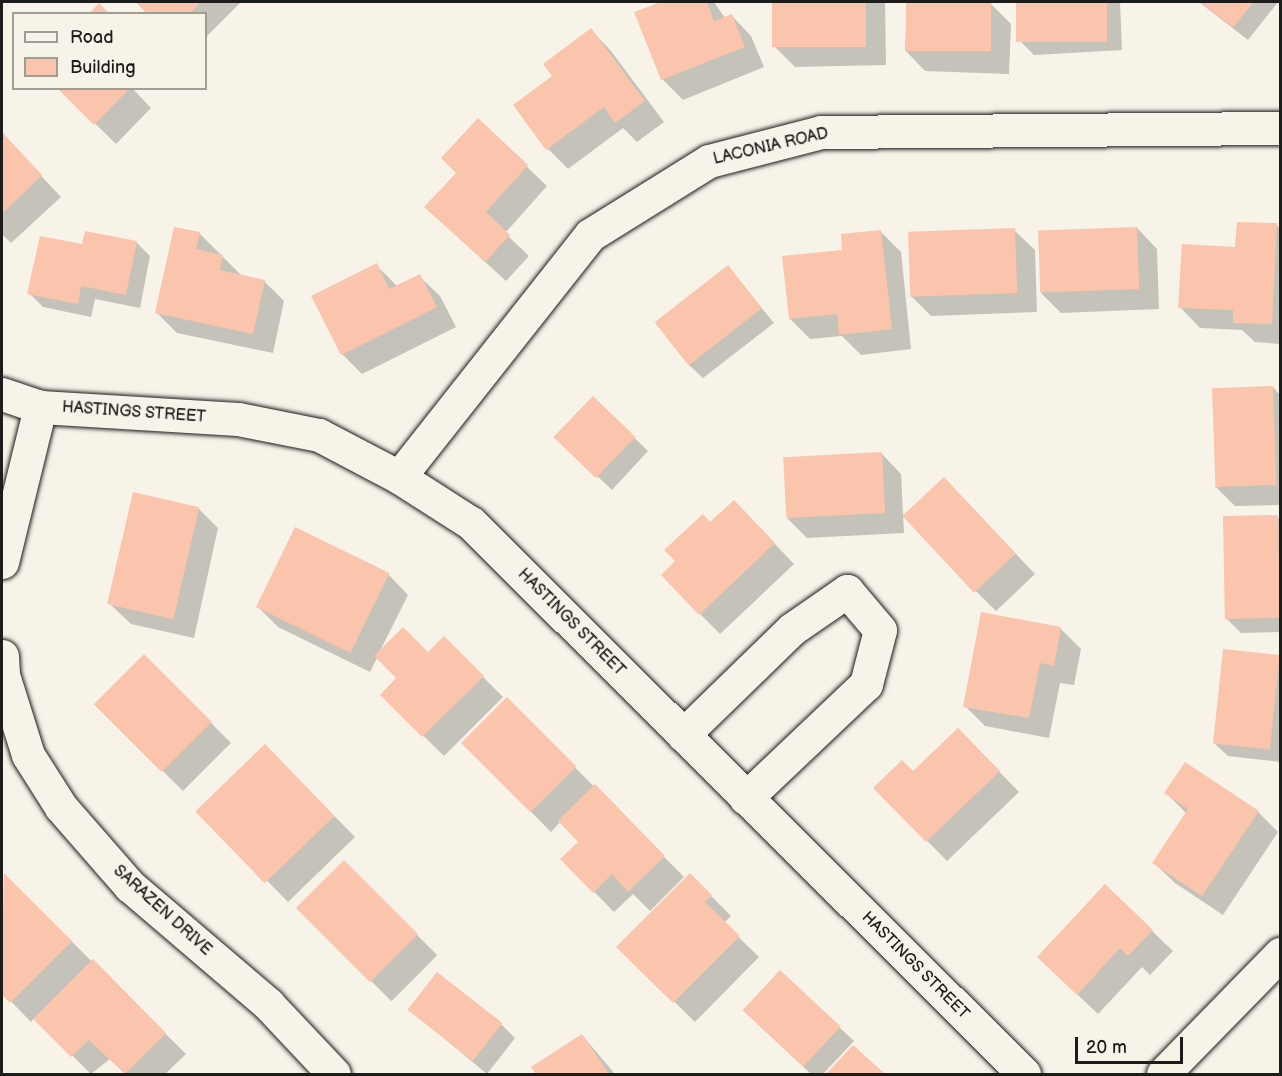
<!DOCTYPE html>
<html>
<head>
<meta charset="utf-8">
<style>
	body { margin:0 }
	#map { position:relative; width:1282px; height:1076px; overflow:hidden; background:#f7f3e8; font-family:"Balsamiq Sans",sans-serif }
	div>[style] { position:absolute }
	.shadow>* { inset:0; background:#0003; transform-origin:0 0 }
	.building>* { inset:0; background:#fac5ac; transform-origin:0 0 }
	.roads { filter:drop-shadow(0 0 2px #1c1c1c) drop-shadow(0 0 2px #1c1c1c) }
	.street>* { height:33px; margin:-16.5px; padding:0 16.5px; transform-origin:16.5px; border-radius:16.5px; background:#f7f3e8 }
	.secondary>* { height:33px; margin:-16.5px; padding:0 16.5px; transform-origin:16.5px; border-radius:16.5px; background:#f7f3e8 }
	span { translate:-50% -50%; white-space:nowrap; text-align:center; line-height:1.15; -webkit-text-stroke:5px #f7f3e8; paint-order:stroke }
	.street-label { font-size:16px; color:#1c1c1c }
	.frame { position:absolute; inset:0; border:3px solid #1c1c1c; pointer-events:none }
	.legend { position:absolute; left:12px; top:12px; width:195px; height:78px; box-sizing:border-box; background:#f7f3e8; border:2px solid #9f9d96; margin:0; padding:8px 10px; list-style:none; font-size:18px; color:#1c1c1c }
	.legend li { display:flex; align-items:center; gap:12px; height:30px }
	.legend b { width:30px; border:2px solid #9f9d96 }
	.scale { position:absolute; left:1075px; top:1037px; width:108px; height:27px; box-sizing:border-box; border:3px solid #1c1c1c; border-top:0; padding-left:8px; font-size:18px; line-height:21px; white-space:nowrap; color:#1c1c1c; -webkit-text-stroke:4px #f7f3e8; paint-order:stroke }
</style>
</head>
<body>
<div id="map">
	<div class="shadow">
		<div style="clip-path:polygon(138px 2px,238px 2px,240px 3px,206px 37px,206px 14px,149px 14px)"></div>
		<div style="clip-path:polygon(665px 2px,714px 2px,725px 18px,731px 15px,751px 36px,764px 67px,683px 100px,663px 80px,636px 13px)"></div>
		<div style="clip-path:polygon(774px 2px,885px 2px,886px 65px,795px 67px,774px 46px)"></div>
		<div style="clip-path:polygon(907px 2px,991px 4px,1011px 24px,1009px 74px,925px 71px,905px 50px)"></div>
		<div style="clip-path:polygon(1018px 2px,1120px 2px,1122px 50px,1034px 55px,1020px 41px)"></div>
		<div style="clip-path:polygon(1199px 2px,1278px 2px,1248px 40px)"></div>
		<div style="clip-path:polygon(591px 30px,611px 51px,664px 122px,637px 142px,623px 128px,568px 169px,548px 149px,554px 77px)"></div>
		<div style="clip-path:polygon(59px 88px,132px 88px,151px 108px,116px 144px)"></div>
		<div style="clip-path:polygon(478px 120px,547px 186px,505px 233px,529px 256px,506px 281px,447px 227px,458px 173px)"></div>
		<div style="clip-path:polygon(2px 134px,61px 197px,11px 243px,2px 234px)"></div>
		<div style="clip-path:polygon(1277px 225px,1280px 229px,1280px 344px,1255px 342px,1242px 330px,1200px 328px,1180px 307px,1236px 249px)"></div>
		<div style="clip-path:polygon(1137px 228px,1157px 249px,1159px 309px,1061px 313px,1041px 293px)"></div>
		<div style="clip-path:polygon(1014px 230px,1035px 250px,1037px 312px,931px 316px,911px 296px)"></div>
		<div style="clip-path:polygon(881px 232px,901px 252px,911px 349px,861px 355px,842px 336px,810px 339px,790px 319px,844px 251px)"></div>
		<div style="clip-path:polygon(199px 233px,242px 276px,264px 281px,284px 301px,273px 353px,177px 333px,157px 313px)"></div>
		<div style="clip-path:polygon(136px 242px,150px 256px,140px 308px,95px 299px,91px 317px,43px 307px,29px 293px,84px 246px)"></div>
		<div style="clip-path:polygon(376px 265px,397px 286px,419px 276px,440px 296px,456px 327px,362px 374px,342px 354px)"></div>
		<div style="clip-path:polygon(728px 267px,774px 323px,703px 378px,689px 365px)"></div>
		<div style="clip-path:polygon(1273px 387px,1280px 395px,1280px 505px,1235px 506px,1215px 486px)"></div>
		<div style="clip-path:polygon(593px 398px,648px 451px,612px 490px,570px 450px)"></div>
		<div style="clip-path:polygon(881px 453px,901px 474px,904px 533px,807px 538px,787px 518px)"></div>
		<div style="clip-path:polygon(964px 499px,1035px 574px,996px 611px,976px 591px)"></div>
		<div style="clip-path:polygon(198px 508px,218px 528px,194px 638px,131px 624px,110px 604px)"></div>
		<div style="clip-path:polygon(1277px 516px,1280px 520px,1280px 632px,1241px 633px,1227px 619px)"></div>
		<div style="clip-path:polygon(754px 522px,794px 564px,720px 634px,700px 614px,710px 524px)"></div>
		<div style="clip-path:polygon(388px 574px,408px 595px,380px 651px,428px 654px,444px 638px,503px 697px,444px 756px,382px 695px,398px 678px,377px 658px,370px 672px,278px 627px,258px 607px)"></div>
		<div style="clip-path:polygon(1060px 628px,1081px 649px,1074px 685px,1060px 683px,1049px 738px,985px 726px,965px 706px)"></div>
		<div style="clip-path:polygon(1224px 651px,1280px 657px,1280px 762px,1228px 756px,1214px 743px)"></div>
		<div style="left:144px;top:656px;width:123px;height:68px;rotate:45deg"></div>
		<div style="clip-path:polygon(507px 699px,684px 877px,650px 911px,633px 894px,614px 912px,562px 859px,580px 842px,561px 821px,551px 832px,463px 743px)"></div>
		<div style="clip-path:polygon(978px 750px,1019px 792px,947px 861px,875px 788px)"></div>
		<div style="clip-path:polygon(285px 766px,355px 837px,288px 902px,199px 812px)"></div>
		<div style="clip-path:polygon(1166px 793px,1258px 812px,1278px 832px,1223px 915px,1175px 883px,1154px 863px,1187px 814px)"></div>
		<div style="left:344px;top:862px;width:132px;height:65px;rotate:45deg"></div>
		<div style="clip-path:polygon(4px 875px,186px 1054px,165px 1074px,125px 1074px,110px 1059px,91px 1074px,34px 1018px,31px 1022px,2px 992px)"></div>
		<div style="clip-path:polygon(690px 875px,731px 916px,724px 923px,759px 957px,695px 1022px,618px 947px)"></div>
		<div style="clip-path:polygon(1105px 886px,1173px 951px,1150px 975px,1142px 967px,1098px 1014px,1059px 977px)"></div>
		<div style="clip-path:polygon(409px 1009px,502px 1025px,515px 1038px,487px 1074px)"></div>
		<div style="clip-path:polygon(758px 1024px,840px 1028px,854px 1041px,823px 1074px,811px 1074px)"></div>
		<div style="clip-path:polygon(582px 1035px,615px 1074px,538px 1074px,533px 1067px)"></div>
		<div style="clip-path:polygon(853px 1047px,882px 1074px,828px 1074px)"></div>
	</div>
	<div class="building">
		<div style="clip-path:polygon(136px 2px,201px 2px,189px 14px,147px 14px)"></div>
		<div style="clip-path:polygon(661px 2px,707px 2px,714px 21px,732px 14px,745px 47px,661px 80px,634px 12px)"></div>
		<div style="left:772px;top:2px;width:94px;height:45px"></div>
		<div style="left:906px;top:2px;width:85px;height:49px"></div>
		<div style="left:1016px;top:2px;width:91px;height:40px"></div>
		<div style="clip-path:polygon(1200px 2px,1254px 2px,1233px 27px)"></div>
		<div style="clip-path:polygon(99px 3px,110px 14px,89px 14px)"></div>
		<div style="clip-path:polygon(591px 28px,645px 101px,615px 123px,604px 107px,546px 150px,513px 105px,552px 76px,543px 64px)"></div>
		<div style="clip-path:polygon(57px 88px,130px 88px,94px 125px)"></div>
		<div style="clip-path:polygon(478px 118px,528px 165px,486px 212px,510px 235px,485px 262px,424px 207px,456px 173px,441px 158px)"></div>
		<div style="clip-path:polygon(2px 132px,42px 175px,2px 214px)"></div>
		<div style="clip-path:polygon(1237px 222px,1277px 223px,1272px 324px,1233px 323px,1233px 310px,1178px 308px,1182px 244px,1235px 247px)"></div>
		<div style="clip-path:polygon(174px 227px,200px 232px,196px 249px,223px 255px,220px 270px,265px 280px,253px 334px,155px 313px)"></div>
		<div style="left:1137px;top:227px;width:62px;height:99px;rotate:88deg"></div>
		<div style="left:1015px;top:228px;width:65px;height:107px;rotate:88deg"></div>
		<div style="clip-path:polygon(881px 230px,892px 329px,839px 335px,837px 314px,789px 319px,782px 256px,842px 250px,841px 234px)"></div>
		<div style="clip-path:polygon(85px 231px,137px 241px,126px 295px,81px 286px,78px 304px,27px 294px,40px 236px,82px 244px)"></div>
		<div style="clip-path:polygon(377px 263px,389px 289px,420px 274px,437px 307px,341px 355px,311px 296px)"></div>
		<div style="left:728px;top:265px;width:55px;height:93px;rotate:52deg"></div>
		<div style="left:1273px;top:386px;width:99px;height:61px;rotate:88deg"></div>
		<div style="left:593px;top:396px;width:59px;height:57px;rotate:44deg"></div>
		<div style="left:882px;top:452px;width:61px;height:99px;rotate:87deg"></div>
		<div style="left:944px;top:477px;width:105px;height:57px;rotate:47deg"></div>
		<div style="left:133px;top:492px;width:68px;height:115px;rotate:13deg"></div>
		<div style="clip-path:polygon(734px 500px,775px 543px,699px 615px,661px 575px,675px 561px,664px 550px,703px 514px,710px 522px)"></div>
		<div style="left:1278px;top:515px;width:103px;height:55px;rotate:89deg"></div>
		<div style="left:295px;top:527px;width:105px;height:89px;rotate:26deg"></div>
		<div style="clip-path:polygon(981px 612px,1061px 627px,1054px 666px,1040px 663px,1029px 718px,963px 707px)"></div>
		<div style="clip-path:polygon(403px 627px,428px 652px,444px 636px,484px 676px,422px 737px,380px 695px,396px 678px,374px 656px)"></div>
		<div style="left:1223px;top:649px;width:57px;height:95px;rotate:6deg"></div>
		<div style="left:144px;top:654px;width:96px;height:71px;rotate:45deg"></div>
		<div style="left:507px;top:697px;width:98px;height:65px;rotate:45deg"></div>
		<div style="clip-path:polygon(958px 728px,1000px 771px,926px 842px,873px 788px,902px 760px,913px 771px)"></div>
		<div style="left:265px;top:744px;width:100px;height:97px;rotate:46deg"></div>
		<div style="clip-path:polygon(1185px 762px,1259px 811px,1202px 896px,1152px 863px,1188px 809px,1164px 793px)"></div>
		<div style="clip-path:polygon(595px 784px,665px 856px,628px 892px,612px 874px,593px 893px,560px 859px,578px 842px,558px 821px)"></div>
		<div style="left:344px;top:860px;width:105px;height:68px;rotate:45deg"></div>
		<div style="clip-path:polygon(4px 873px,72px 941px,10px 1003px,2px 995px)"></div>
		<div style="clip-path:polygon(690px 873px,712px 895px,705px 902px,740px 936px,673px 1003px,616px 947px)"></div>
		<div style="clip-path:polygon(1105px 884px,1153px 930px,1128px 956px,1120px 948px,1077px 995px,1037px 957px)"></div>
		<div style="clip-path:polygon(93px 959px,166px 1033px,125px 1074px,89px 1040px,71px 1057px,33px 1019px)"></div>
		<div style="left:780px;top:970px;width:83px;height:55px;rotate:43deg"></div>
		<div style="left:437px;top:972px;width:83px;height:48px;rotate:38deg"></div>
		<div style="clip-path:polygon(582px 1034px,609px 1074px,536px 1074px,531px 1067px)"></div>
		<div style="clip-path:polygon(853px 1045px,885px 1074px,826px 1074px)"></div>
	</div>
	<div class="roads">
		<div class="street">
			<div style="left:399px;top:477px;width:308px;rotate:-51.7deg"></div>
			<div style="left:590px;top:235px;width:140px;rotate:-31.9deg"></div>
			<div style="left:709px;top:161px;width:116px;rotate:-14.5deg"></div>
			<div style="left:821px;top:132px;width:459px;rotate:-0.5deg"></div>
			<div style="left:2px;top:562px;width:160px;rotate:-76.2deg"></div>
			<div style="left:2px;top:656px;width:19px;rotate:87deg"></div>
			<div style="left:3px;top:675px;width:84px;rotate:72.6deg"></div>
			<div style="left:28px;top:755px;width:62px;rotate:57.6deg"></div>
			<div style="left:61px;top:807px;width:105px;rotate:48.9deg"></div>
			<div style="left:130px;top:886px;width:182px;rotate:40.5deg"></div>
			<div style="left:268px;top:1004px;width:96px;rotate:46.7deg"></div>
			<div style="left:683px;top:735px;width:152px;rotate:-44.2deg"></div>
			<div style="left:792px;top:629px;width:67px;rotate:-34.6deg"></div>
			<div style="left:847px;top:591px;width:51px;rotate:49.8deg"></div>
			<div style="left:880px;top:630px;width:56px;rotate:104.5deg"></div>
			<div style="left:866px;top:684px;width:166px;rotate:136.5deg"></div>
			<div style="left:1163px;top:1074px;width:168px;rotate:-45.7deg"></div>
		</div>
		<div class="secondary">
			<div style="left:2px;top:394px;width:40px;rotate:18.9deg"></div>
			<div style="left:40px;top:407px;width:198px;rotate:3.5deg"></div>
			<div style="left:238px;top:419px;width:83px;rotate:11.2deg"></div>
			<div style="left:319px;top:435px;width:90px;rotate:27.7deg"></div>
			<div style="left:399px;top:477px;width:85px;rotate:32.6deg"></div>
			<div style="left:471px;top:523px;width:781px;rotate:44.9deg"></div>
		</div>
	</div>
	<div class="street-label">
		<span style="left:771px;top:147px;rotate:-13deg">LACONIA ROAD</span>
		<span style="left:134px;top:413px;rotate:4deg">HASTINGS STREET</span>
		<span style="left:571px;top:623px;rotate:45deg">HASTINGS STREET</span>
		<span style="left:162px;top:911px;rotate:42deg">SARAZEN DRIVE</span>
		<span style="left:915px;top:966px;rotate:45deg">HASTINGS STREET</span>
	</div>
	<div class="frame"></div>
	<ul class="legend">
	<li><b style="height:8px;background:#f7f3e8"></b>Road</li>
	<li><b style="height:16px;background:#fac5ac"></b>Building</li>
	</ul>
	<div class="scale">20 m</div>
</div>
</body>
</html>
